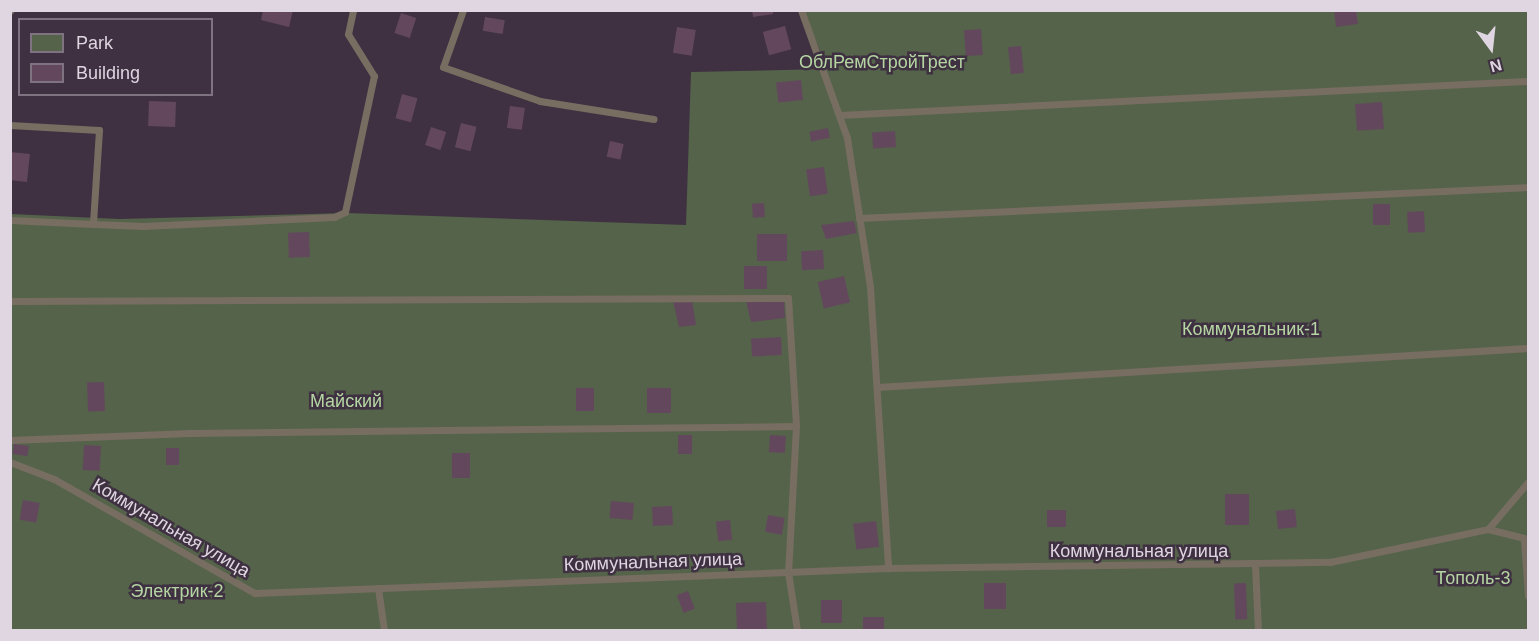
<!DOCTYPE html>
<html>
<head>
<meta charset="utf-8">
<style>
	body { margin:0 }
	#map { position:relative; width:1539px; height:641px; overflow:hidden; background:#3f3142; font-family:Arial,sans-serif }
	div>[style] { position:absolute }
	.green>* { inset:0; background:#54634a }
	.building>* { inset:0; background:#63485d; transform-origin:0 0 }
	.lane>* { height:7px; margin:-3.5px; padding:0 3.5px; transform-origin:3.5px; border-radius:3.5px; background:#776e61 }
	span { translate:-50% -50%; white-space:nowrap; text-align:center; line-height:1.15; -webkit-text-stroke:5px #3f3142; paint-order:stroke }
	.park-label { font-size:18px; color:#b5d6a2 }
	.street-label { font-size:18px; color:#dfd6e1 }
	.frame { position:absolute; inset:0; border:12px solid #dfd6e1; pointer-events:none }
	.legend { position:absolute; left:18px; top:18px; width:195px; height:78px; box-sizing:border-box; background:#3f3142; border:2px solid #7f7382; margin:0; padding:8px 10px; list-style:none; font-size:18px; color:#dfd6e1 }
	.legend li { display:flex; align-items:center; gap:12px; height:30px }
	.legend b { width:30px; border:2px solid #7f7382 }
	.north { position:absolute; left:1461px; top:18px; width:60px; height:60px; -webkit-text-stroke:4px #3f3142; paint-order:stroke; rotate:165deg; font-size:16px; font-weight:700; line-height:24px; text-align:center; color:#dfd6e1 }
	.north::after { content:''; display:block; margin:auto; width:21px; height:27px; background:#dfd6e1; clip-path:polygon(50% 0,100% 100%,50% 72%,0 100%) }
</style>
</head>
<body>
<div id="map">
	<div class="green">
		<div style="clip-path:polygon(803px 11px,1528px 11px,1528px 630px,11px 630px,11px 214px,119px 219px,347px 213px,686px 225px,691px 72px,828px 69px)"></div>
	</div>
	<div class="building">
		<div style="clip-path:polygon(263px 10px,293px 10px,289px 27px,261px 20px)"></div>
		<div style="clip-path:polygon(752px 10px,773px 10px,773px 14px,753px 17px)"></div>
		<div style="clip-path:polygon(1334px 10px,1356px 10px,1358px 24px,1336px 27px)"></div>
		<div style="left:401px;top:13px;width:16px;height:21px;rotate:18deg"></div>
		<div style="left:485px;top:17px;width:20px;height:14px;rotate:9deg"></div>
		<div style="left:785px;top:26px;width:24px;height:23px;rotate:75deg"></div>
		<div style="left:677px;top:27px;width:19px;height:26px;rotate:9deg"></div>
		<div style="left:981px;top:29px;width:26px;height:17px;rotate:86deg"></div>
		<div style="left:1021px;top:46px;width:27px;height:13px;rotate:84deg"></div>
		<div style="left:801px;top:80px;width:20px;height:25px;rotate:84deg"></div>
		<div style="left:402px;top:94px;width:16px;height:25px;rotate:15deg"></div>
		<div style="left:149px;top:101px;width:27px;height:25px;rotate:2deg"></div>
		<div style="left:1382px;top:102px;width:27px;height:27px;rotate:86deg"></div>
		<div style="left:510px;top:106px;width:15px;height:22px;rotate:8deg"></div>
		<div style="left:461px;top:123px;width:16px;height:25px;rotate:14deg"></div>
		<div style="left:431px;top:127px;width:16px;height:19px;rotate:18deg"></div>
		<div style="left:828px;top:128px;width:10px;height:19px;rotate:79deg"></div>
		<div style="left:895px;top:131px;width:16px;height:23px;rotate:86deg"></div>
		<div style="left:610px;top:141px;width:14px;height:16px;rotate:12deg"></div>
		<div style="left:10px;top:152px;width:20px;height:28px;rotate:6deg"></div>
		<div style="left:824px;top:167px;width:27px;height:18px;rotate:82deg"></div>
		<div style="left:764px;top:203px;width:14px;height:12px;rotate:86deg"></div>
		<div style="left:1373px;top:204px;width:17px;height:21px"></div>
		<div style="left:1424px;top:211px;width:21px;height:17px;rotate:87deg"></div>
		<div style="clip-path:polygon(854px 221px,857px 233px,826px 239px,821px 225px)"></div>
		<div style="left:309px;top:232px;width:25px;height:21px;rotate:88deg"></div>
		<div style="left:757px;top:234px;width:30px;height:27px"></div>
		<div style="left:823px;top:250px;width:19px;height:22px;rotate:87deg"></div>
		<div style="left:767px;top:266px;width:23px;height:23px;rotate:90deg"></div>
		<div style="left:844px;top:276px;width:27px;height:27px;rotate:77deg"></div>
		<div style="clip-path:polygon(692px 300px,696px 325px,679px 327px,673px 301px)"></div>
		<div style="clip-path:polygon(784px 300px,785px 318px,751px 322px,746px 301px)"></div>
		<div style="left:781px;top:337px;width:18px;height:30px;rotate:87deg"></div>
		<div style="left:104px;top:382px;width:29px;height:17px;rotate:88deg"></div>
		<div style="left:576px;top:388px;width:18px;height:23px"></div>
		<div style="left:647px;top:388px;width:24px;height:25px"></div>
		<div style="left:678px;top:435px;width:14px;height:19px"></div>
		<div style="left:770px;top:435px;width:16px;height:17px;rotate:4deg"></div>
		<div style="left:14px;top:444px;width:15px;height:10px;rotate:8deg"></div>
		<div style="left:84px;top:445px;width:17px;height:25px;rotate:3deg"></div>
		<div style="left:166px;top:448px;width:13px;height:17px"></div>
		<div style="left:452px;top:453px;width:18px;height:25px"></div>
		<div style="left:1249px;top:494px;width:31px;height:24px;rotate:90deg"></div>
		<div style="left:23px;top:500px;width:17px;height:20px;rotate:10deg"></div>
		<div style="left:611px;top:501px;width:23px;height:17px;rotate:5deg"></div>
		<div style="left:672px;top:506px;width:19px;height:20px;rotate:87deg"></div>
		<div style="left:1295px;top:509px;width:18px;height:19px;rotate:84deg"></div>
		<div style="left:1047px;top:510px;width:19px;height:17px"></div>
		<div style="left:768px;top:515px;width:17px;height:17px;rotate:10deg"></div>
		<div style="left:730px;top:520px;width:20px;height:14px;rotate:84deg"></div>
		<div style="left:876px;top:521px;width:26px;height:23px;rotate:83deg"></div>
		<div style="left:984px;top:583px;width:22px;height:26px"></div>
		<div style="left:1246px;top:583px;width:36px;height:12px;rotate:88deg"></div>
		<div style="left:688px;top:591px;width:19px;height:12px;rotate:69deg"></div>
		<div style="left:821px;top:600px;width:21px;height:23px"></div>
		<div style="left:766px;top:602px;width:27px;height:30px;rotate:88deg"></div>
		<div style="left:884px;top:617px;width:13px;height:21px;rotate:90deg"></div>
	</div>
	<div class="lane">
		<div style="left:463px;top:10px;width:60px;rotate:109.3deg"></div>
		<div style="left:443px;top:67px;width:103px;rotate:19.3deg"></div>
		<div style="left:540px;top:101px;width:115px;rotate:9deg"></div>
		<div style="left:801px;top:10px;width:136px;rotate:70.2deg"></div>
		<div style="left:847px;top:138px;width:151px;rotate:81.2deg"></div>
		<div style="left:870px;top:287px;width:282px;rotate:86.3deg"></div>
		<div style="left:10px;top:11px;width:1px;rotate:-45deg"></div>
		<div style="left:839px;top:115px;width:690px;rotate:-2.83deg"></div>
		<div style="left:10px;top:125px;width:89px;rotate:3.2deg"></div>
		<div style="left:99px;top:130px;width:94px;rotate:93.7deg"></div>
		<div style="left:93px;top:224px;width:83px;rotate:-177.2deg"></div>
		<div style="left:859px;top:218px;width:670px;rotate:-2.65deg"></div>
		<div style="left:93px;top:224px;width:50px;rotate:2.3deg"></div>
		<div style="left:143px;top:226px;width:191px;rotate:-2.7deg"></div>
		<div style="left:334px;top:217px;width:12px;rotate:-24deg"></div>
		<div style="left:345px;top:212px;width:139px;rotate:-78deg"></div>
		<div style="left:374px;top:76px;width:49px;rotate:-121.8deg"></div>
		<div style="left:348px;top:34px;width:25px;rotate:-78deg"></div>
		<div style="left:10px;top:301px;width:778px;rotate:-0.22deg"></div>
		<div style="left:788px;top:298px;width:128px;rotate:86.4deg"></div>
		<div style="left:877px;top:387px;width:652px;rotate:-3.43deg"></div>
		<div style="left:10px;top:440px;width:180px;rotate:-2.2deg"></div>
		<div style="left:190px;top:433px;width:606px;rotate:-0.66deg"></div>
		<div style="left:796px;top:426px;width:146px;rotate:93.1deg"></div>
		<div style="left:788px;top:572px;width:59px;rotate:81.2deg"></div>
		<div style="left:10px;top:462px;width:47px;rotate:21.1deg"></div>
		<div style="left:54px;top:479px;width:231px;rotate:29.6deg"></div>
		<div style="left:255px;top:593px;width:633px;rotate:-2.26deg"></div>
		<div style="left:888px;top:568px;width:442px;rotate:-0.8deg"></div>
		<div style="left:1330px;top:562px;width:161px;rotate:-11.8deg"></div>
		<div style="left:1488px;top:529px;width:62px;rotate:-49.6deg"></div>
		<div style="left:1488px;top:529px;width:41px;rotate:14deg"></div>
		<div style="left:1524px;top:539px;width:57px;rotate:86deg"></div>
		<div style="left:1255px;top:565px;width:65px;rotate:87.4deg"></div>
		<div style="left:378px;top:588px;width:42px;rotate:81.9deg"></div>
	</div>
	<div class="park-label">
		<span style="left:882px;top:62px">ОблРемСтройТрест</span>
		<span style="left:1251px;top:329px">Коммунальник-1</span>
		<span style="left:346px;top:401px">Майский</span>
		<span style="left:1473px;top:578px">Тополь-3</span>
		<span style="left:177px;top:591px">Электрик-2</span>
	</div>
	<div class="street-label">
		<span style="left:171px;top:528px;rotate:30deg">Коммунальная улица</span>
		<span style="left:1139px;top:551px">Коммунальная улица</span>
		<span style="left:653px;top:562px;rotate:-2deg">Коммунальная улица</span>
	</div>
	<div class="frame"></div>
	<ul class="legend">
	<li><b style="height:16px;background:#54634a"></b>Park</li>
	<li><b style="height:16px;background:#63485d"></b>Building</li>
	</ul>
	<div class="north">N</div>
</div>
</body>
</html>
